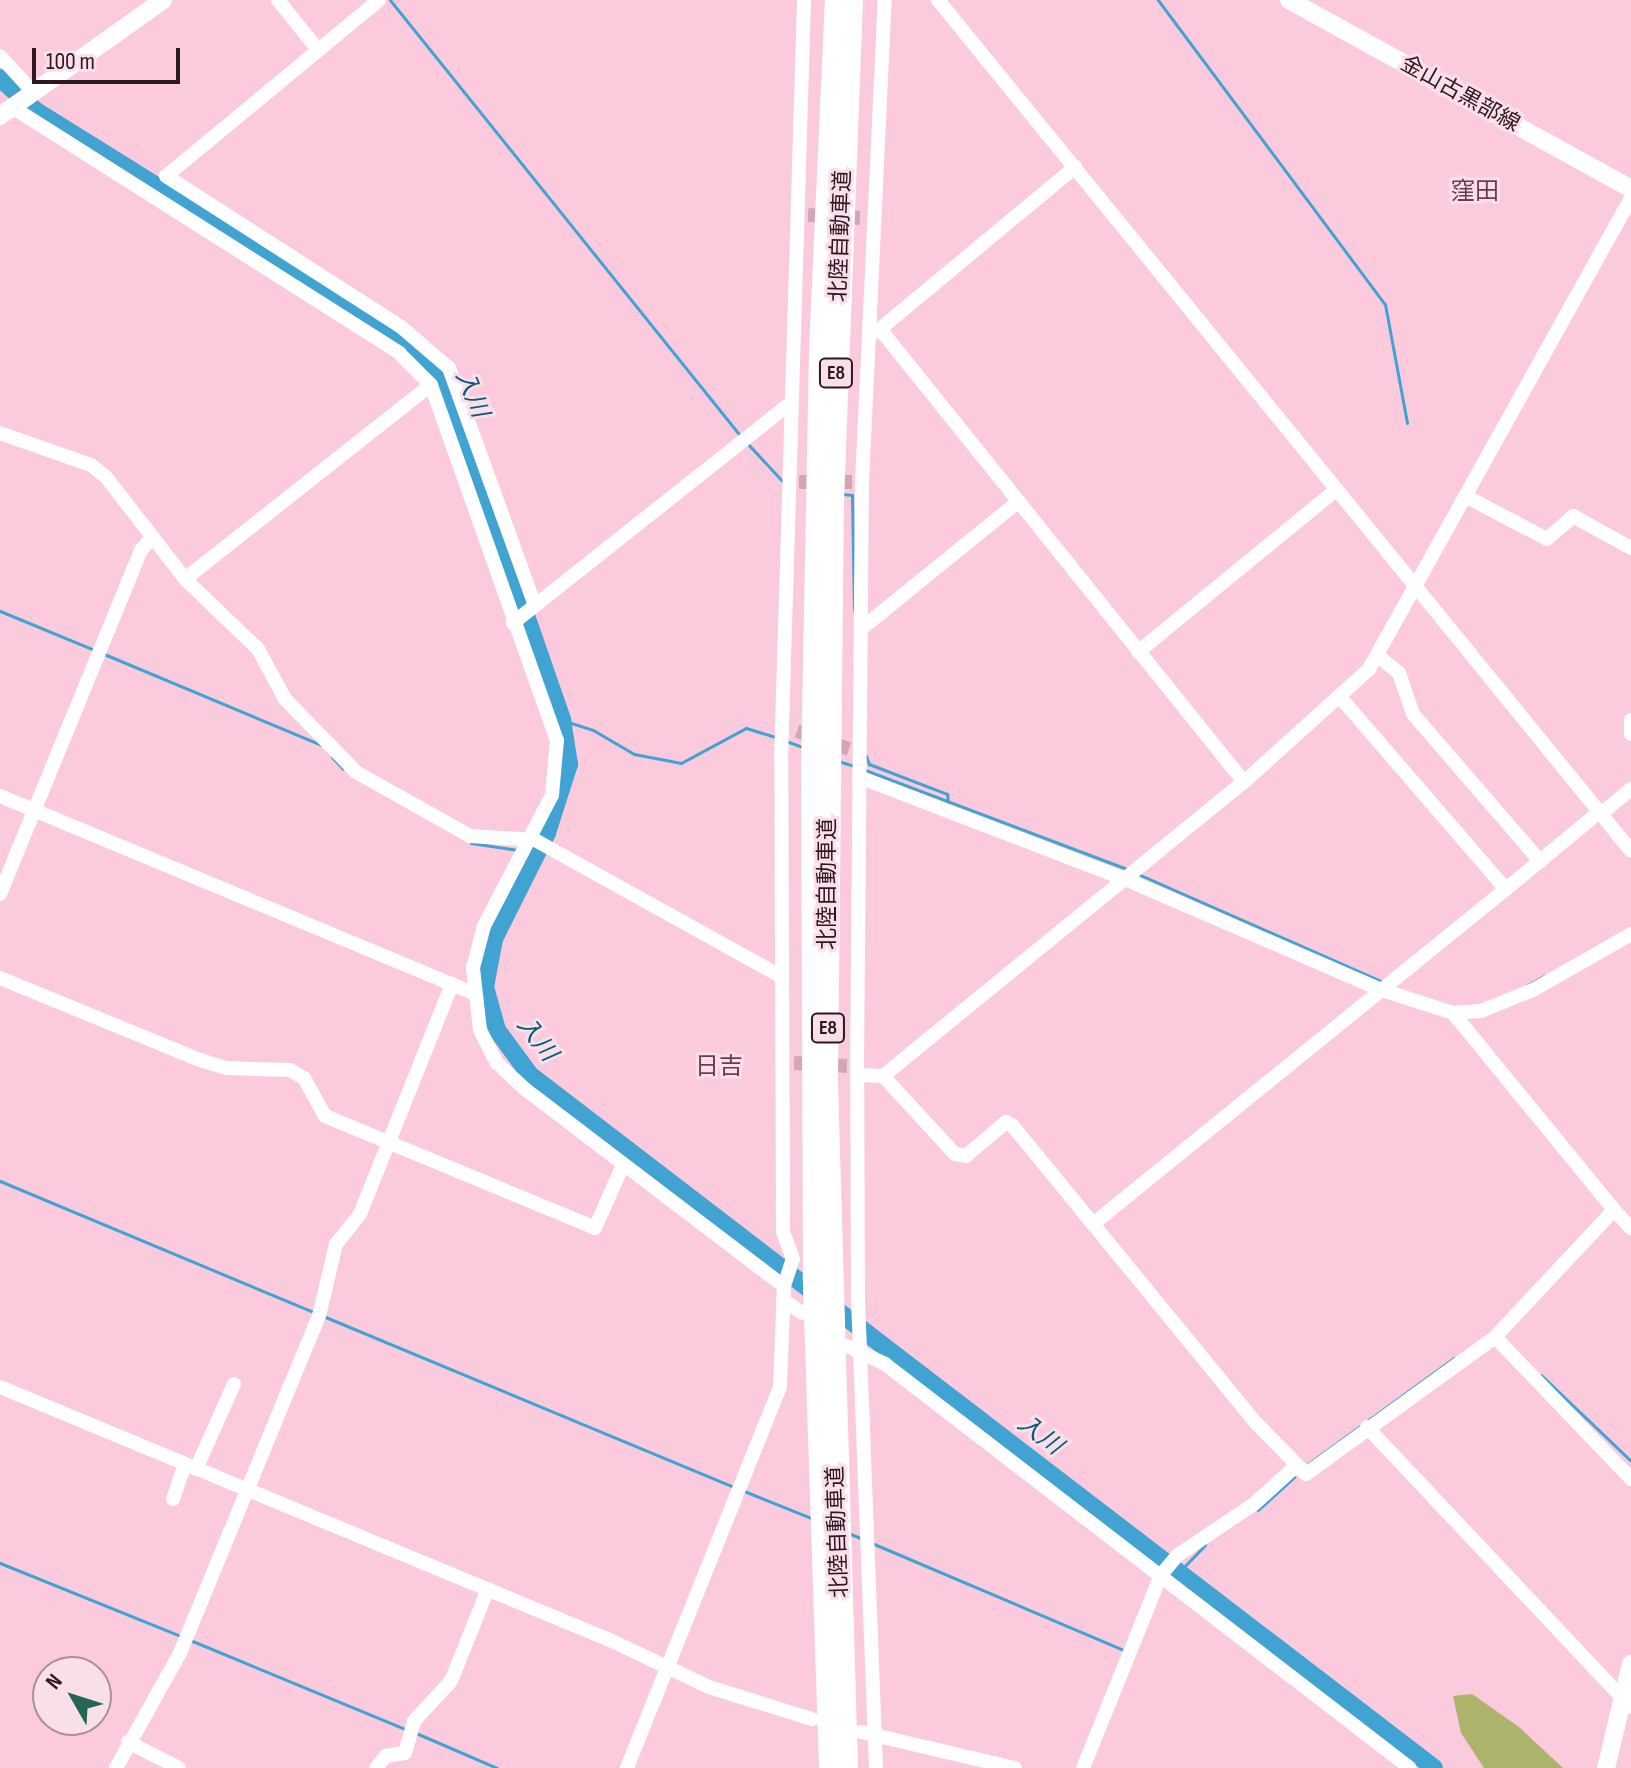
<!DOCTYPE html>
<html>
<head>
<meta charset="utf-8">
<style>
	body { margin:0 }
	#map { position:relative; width:1631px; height:1768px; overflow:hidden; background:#fccadd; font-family:"Sofia Sans Condensed","Noto Sans JP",sans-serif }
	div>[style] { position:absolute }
	.green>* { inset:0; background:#acb36b }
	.stream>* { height:3px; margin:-1.5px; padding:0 1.5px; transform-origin:1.5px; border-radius:1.5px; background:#41a3d2 }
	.river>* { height:18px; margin:-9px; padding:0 9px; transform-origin:9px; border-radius:9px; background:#41a3d2 }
	.minor-tunnel>* { height:14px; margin-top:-7px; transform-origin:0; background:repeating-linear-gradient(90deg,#d3a6b7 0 14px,transparent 0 21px) }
	.minor>* { height:14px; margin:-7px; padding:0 7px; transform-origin:7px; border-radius:7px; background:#fff }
	.major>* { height:18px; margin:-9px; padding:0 9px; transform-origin:9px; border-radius:9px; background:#fff }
	.highway>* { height:22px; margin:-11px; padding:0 11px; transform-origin:11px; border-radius:11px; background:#fff }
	span { translate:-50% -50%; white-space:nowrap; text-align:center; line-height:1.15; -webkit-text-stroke:6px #f9dfe9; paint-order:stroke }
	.shield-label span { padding:2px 6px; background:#f9dfe9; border:2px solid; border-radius:6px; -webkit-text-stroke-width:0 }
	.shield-label { font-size:20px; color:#2e1721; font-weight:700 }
	.street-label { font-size:22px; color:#2e1721 }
	.neighbourhood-label { font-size:24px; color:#6e3b51 }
	.water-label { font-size:24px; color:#0a5979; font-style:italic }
	.north { position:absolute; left:32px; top:1656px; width:80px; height:80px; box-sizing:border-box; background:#f9dfe9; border:2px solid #a88f99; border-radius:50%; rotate:309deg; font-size:22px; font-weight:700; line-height:32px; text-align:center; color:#2e1721 }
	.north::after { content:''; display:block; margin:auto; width:28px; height:36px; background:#246655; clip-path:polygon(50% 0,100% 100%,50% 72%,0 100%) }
	.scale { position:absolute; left:32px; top:48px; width:148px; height:36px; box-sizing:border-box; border:4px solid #2e1721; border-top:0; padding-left:10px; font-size:24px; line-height:28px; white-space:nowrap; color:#2e1721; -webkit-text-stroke:6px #f9dfe9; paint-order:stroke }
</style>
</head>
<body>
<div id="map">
	<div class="green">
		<div style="clip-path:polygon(1472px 1694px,1519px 1727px,1563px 1768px,1484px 1768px,1461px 1733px,1453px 1696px)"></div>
	</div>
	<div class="stream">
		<div style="left:390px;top:0;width:562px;rotate:51.21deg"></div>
		<div style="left:1158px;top:0;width:379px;rotate:53.3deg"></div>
		<div style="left:1385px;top:304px;width:121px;rotate:79.5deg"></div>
		<div style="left:747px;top:443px;width:56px;rotate:47.2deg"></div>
		<div style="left:843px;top:494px;width:9px;rotate:6deg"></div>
		<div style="left:852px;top:495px;width:115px;rotate:89deg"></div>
		<div style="left:0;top:611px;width:105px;rotate:22.4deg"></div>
		<div style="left:104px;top:654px;width:236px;rotate:22.7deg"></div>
		<div style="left:562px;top:720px;width:33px;rotate:18deg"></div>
		<div style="left:593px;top:730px;width:48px;rotate:30.3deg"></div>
		<div style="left:634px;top:754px;width:48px;rotate:10.8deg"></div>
		<div style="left:681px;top:763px;width:74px;rotate:-28.3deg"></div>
		<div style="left:746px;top:728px;width:30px;rotate:17deg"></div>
		<div style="left:786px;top:741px;width:20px;rotate:20deg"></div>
		<div style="left:866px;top:756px;width:9px;rotate:69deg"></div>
		<div style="left:869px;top:764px;width:84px;rotate:21deg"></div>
		<div style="left:947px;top:794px;width:8px;rotate:83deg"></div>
		<div style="left:332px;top:757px;width:16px;rotate:47deg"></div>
		<div style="left:838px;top:761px;width:17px;rotate:17deg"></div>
		<div style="left:865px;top:770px;width:280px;rotate:20.7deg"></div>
		<div style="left:471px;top:843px;width:48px;rotate:8.5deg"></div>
		<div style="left:1138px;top:874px;width:268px;rotate:23.8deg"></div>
		<div style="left:1526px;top:986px;width:21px;rotate:-29deg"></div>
		<div style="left:0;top:1181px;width:342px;rotate:22.7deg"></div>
		<div style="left:323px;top:1316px;width:444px;rotate:22.6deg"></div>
		<div style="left:1541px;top:1375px;width:124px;rotate:43.7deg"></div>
		<div style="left:1308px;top:1464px;width:180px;rotate:-36deg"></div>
		<div style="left:744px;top:1491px;width:72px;rotate:21.9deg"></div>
		<div style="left:1258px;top:1510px;width:49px;rotate:-42.5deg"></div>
		<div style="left:848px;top:1533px;width:16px;rotate:22deg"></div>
		<div style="left:874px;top:1544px;width:272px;rotate:23deg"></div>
		<div style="left:0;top:1563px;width:197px;rotate:22deg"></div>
		<div style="left:1178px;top:1573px;width:39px;rotate:-46deg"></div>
		<div style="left:190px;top:1640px;width:233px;rotate:22.5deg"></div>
		<div style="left:416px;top:1733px;width:88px;rotate:23.4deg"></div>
	</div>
	<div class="river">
		<div style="left:0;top:78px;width:49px;rotate:42.5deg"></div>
		<div style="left:36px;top:111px;width:441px;rotate:31.9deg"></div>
		<div style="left:411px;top:344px;width:29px;rotate:44deg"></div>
		<div style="left:432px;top:364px;width:34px;rotate:60deg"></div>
		<div style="left:449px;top:393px;width:346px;rotate:70.9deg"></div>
		<div style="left:562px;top:720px;width:45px;rotate:81deg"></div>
		<div style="left:569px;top:764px;width:72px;rotate:107.7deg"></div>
		<div style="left:547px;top:833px;width:119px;rotate:116.6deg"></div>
		<div style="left:494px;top:939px;width:49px;rotate:100.6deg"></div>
		<div style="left:485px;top:987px;width:45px;rotate:74.4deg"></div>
		<div style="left:497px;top:1030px;width:56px;rotate:53.7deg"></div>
		<div style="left:530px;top:1075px;width:1139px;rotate:37.47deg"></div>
	</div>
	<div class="minor-tunnel">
		<div style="left:808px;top:215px;width:52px;rotate:3.3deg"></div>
		<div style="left:799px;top:482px;width:53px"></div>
		<div style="left:797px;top:731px;width:55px;rotate:19.1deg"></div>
		<div style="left:794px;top:1063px;width:53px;rotate:3.2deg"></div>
	</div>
	<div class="minor">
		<div style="left:278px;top:0;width:64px;rotate:51.3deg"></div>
		<div style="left:379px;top:0;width:276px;rotate:140.4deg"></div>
		<div style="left:166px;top:176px;width:278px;rotate:32.7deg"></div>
		<div style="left:400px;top:326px;width:65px;rotate:40.6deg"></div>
		<div style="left:449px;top:368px;width:253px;rotate:70.1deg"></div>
		<div style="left:938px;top:0;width:1097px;rotate:50.84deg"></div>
		<div style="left:0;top:56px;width:49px;rotate:47.5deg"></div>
		<div style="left:12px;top:107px;width:459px;rotate:32.4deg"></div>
		<div style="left:399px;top:353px;width:45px;rotate:45deg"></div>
		<div style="left:431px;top:385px;width:377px;rotate:70.5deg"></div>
		<div style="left:557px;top:740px;width:55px;rotate:95.2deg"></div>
		<div style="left:552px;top:795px;width:148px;rotate:117.4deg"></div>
		<div style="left:484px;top:926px;width:43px;rotate:104.7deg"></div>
		<div style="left:473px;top:968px;width:62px;rotate:83.6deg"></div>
		<div style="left:480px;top:1030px;width:37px;rotate:63deg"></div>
		<div style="left:497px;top:1063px;width:38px;rotate:43deg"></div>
		<div style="left:525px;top:1089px;width:325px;rotate:37.3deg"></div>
		<div style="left:784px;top:1286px;width:101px;rotate:92.3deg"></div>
		<div style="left:780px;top:1387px;width:411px;rotate:111.9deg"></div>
		<div style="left:880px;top:329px;width:254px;rotate:-39.7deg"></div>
		<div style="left:869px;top:335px;width:13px;rotate:-29deg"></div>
		<div style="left:880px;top:329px;width:581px;rotate:51.22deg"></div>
		<div style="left:0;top:433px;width:96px;rotate:19.4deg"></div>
		<div style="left:91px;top:465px;width:19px;rotate:39deg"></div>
		<div style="left:106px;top:477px;width:129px;rotate:52.2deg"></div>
		<div style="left:185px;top:579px;width:101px;rotate:43.8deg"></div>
		<div style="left:258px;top:649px;width:57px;rotate:61.6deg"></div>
		<div style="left:285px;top:699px;width:102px;rotate:45.8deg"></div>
		<div style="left:356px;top:772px;width:131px;rotate:29.3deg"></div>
		<div style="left:470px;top:836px;width:65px;rotate:3.5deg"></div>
		<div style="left:535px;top:840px;width:279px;rotate:29deg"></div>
		<div style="left:1467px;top:497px;width:90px;rotate:27.7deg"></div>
		<div style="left:1547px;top:539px;width:35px;rotate:-41deg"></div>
		<div style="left:1573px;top:516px;width:66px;rotate:28.9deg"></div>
		<div style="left:185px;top:579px;width:313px;rotate:-38.3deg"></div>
		<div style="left:513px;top:623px;width:355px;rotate:-38.4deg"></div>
		<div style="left:861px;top:629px;width:202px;rotate:-39deg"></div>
		<div style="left:1138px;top:652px;width:256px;rotate:-39.3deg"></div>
		<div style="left:1378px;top:656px;width:27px;rotate:39deg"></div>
		<div style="left:1399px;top:673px;width:43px;rotate:71.1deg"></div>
		<div style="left:1413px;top:714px;width:194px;rotate:49.2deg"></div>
		<div style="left:1540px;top:861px;width:77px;rotate:-39.7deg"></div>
		<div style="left:1340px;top:697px;width:254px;rotate:49.2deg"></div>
		<div style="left:1506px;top:889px;width:44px;rotate:-39.5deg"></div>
		<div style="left:1631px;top:720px;width:14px;rotate:90deg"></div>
		<div style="left:859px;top:777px;width:285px;rotate:21deg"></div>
		<div style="left:1125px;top:879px;width:280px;rotate:23.4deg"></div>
		<div style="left:1382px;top:990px;width:75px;rotate:17.9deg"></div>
		<div style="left:1453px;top:1013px;width:28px;rotate:-4deg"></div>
		<div style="left:1481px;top:1011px;width:56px;rotate:-22deg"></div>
		<div style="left:1533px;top:990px;width:113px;rotate:-29.7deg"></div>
		<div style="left:0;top:796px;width:512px;rotate:22.61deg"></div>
		<div style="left:1601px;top:814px;width:39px;rotate:-40deg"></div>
		<div style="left:0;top:894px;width:372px;rotate:-67.7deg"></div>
		<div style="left:141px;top:550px;width:15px;rotate:-48deg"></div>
		<div style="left:0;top:978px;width:216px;rotate:22.3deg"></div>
		<div style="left:200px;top:1060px;width:27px;rotate:17deg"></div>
		<div style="left:226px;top:1068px;width:64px;rotate:1.8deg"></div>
		<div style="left:290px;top:1070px;width:16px;rotate:30deg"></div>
		<div style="left:304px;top:1078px;width:43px;rotate:61.1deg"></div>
		<div style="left:325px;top:1116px;width:292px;rotate:22.5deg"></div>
		<div style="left:595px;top:1228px;width:69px;rotate:-66deg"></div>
		<div style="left:1453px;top:1013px;width:254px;rotate:50.7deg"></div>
		<div style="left:857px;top:1075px;width:26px;rotate:2deg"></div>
		<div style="left:883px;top:1076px;width:466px;rotate:-39.2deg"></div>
		<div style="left:1244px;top:782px;width:169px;rotate:-42.1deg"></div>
		<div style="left:1369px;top:669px;width:539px;rotate:-60.91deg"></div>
		<div style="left:883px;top:1076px;width:106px;rotate:47.3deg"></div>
		<div style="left:955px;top:1154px;width:11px;rotate:10deg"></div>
		<div style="left:966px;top:1156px;width:52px;rotate:-40.4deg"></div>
		<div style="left:1006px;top:1122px;width:7px;rotate:27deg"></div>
		<div style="left:1012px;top:1125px;width:385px;rotate:50.7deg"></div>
		<div style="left:1256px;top:1423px;width:71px;rotate:45.6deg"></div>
		<div style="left:1306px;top:1474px;width:233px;rotate:-35.9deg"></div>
		<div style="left:1495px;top:1337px;width:197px;rotate:46.2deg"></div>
		<div style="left:1093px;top:1224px;width:532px;rotate:-39.05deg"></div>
		<div style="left:784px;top:1286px;width:28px;rotate:-72deg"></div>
		<div style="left:793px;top:1259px;width:30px;rotate:-110deg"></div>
		<div style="left:783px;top:1231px;width:472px;rotate:-90.2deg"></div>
		<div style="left:781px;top:759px;width:759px;rotate:-88.26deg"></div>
		<div style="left:783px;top:1300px;width:23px;rotate:34deg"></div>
		<div style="left:1495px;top:1337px;width:174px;rotate:-46.9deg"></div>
		<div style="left:1614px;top:1210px;width:25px;rotate:47deg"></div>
		<div style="left:847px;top:1346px;width:42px;rotate:25.3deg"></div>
		<div style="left:885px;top:1364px;width:662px;rotate:37.58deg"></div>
		<div style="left:0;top:1387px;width:663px;rotate:22.54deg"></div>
		<div style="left:612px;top:1641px;width:107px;rotate:25.4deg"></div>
		<div style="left:709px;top:1687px;width:108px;rotate:17.3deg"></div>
		<div style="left:1367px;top:1427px;width:385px;rotate:46.7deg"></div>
		<div style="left:196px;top:1469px;width:93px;rotate:-65.9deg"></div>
		<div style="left:173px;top:1499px;width:36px;rotate:-71deg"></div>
		<div style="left:861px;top:1732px;width:158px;rotate:13.2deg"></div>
		<div style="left:128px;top:1742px;width:57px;rotate:27deg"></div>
		<div style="left:116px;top:1768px;width:132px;rotate:-60.9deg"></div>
		<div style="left:180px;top:1653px;width:365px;rotate:-67.6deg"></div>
		<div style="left:319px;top:1316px;width:74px;rotate:-76.7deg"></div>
		<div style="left:336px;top:1244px;width:38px;rotate:-51deg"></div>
		<div style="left:360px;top:1214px;width:248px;rotate:-68.2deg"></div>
		<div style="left:376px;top:1768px;width:16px;rotate:-50deg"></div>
		<div style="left:386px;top:1756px;width:19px;rotate:-9deg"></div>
		<div style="left:405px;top:1753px;width:33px;rotate:-74deg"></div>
		<div style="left:414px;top:1721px;width:54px;rotate:-47.2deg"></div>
		<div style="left:451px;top:1681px;width:99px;rotate:-68.1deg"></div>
		<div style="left:876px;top:1768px;width:469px;rotate:-92.2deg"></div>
		<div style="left:858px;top:1299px;width:232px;rotate:-90.2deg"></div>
		<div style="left:857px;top:1067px;width:585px;rotate:-89.51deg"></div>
		<div style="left:862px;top:482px;width:483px;rotate:-87.3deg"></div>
		<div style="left:1083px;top:1768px;width:208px;rotate:-68deg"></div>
		<div style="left:1161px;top:1575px;width:26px;rotate:-50deg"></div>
		<div style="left:1178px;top:1555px;width:92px;rotate:-33.9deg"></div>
		<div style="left:1254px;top:1504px;width:58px;rotate:-42.2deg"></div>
	</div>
	<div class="major">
		<div style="left:1289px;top:0;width:391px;rotate:28.9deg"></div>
		<div style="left:0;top:116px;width:200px;rotate:-35.4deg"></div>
		<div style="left:1606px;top:1768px;width:107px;rotate:-76.5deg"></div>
	</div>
	<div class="highway">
		<div style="left:830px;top:1768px;width:493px;rotate:-91.9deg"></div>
		<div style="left:814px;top:1275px;width:508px;rotate:-90.23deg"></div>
		<div style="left:812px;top:767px;width:418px;rotate:-88.9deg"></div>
		<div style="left:820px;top:349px;width:349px;rotate:-87.4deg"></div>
		<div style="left:847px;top:1768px;width:687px;rotate:-91.67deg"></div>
		<div style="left:827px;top:1081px;width:579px;rotate:-89.41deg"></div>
		<div style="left:833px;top:502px;width:502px;rotate:-87.83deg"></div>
	</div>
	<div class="shield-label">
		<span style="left:836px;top:373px">E8</span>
		<span style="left:828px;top:1028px">E8</span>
	</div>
	<div class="street-label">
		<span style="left:1460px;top:94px;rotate:29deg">金山古黒部線</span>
		<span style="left:841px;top:236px;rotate:-88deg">北陸自動車道</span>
		<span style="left:828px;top:884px;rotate:-90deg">北陸自動車道</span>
		<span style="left:838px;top:1532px;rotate:-92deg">北陸自動車道</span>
	</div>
	<div class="neighbourhood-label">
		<span style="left:1475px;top:192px">窪田</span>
		<span style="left:719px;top:1067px">日吉</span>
	</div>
	<div class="water-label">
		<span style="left:472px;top:394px;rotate:67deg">入川</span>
		<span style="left:537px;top:1039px;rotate:52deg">入川</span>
		<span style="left:1040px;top:1435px;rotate:37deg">入川</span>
	</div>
	<div class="north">N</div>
	<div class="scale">100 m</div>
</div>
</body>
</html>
